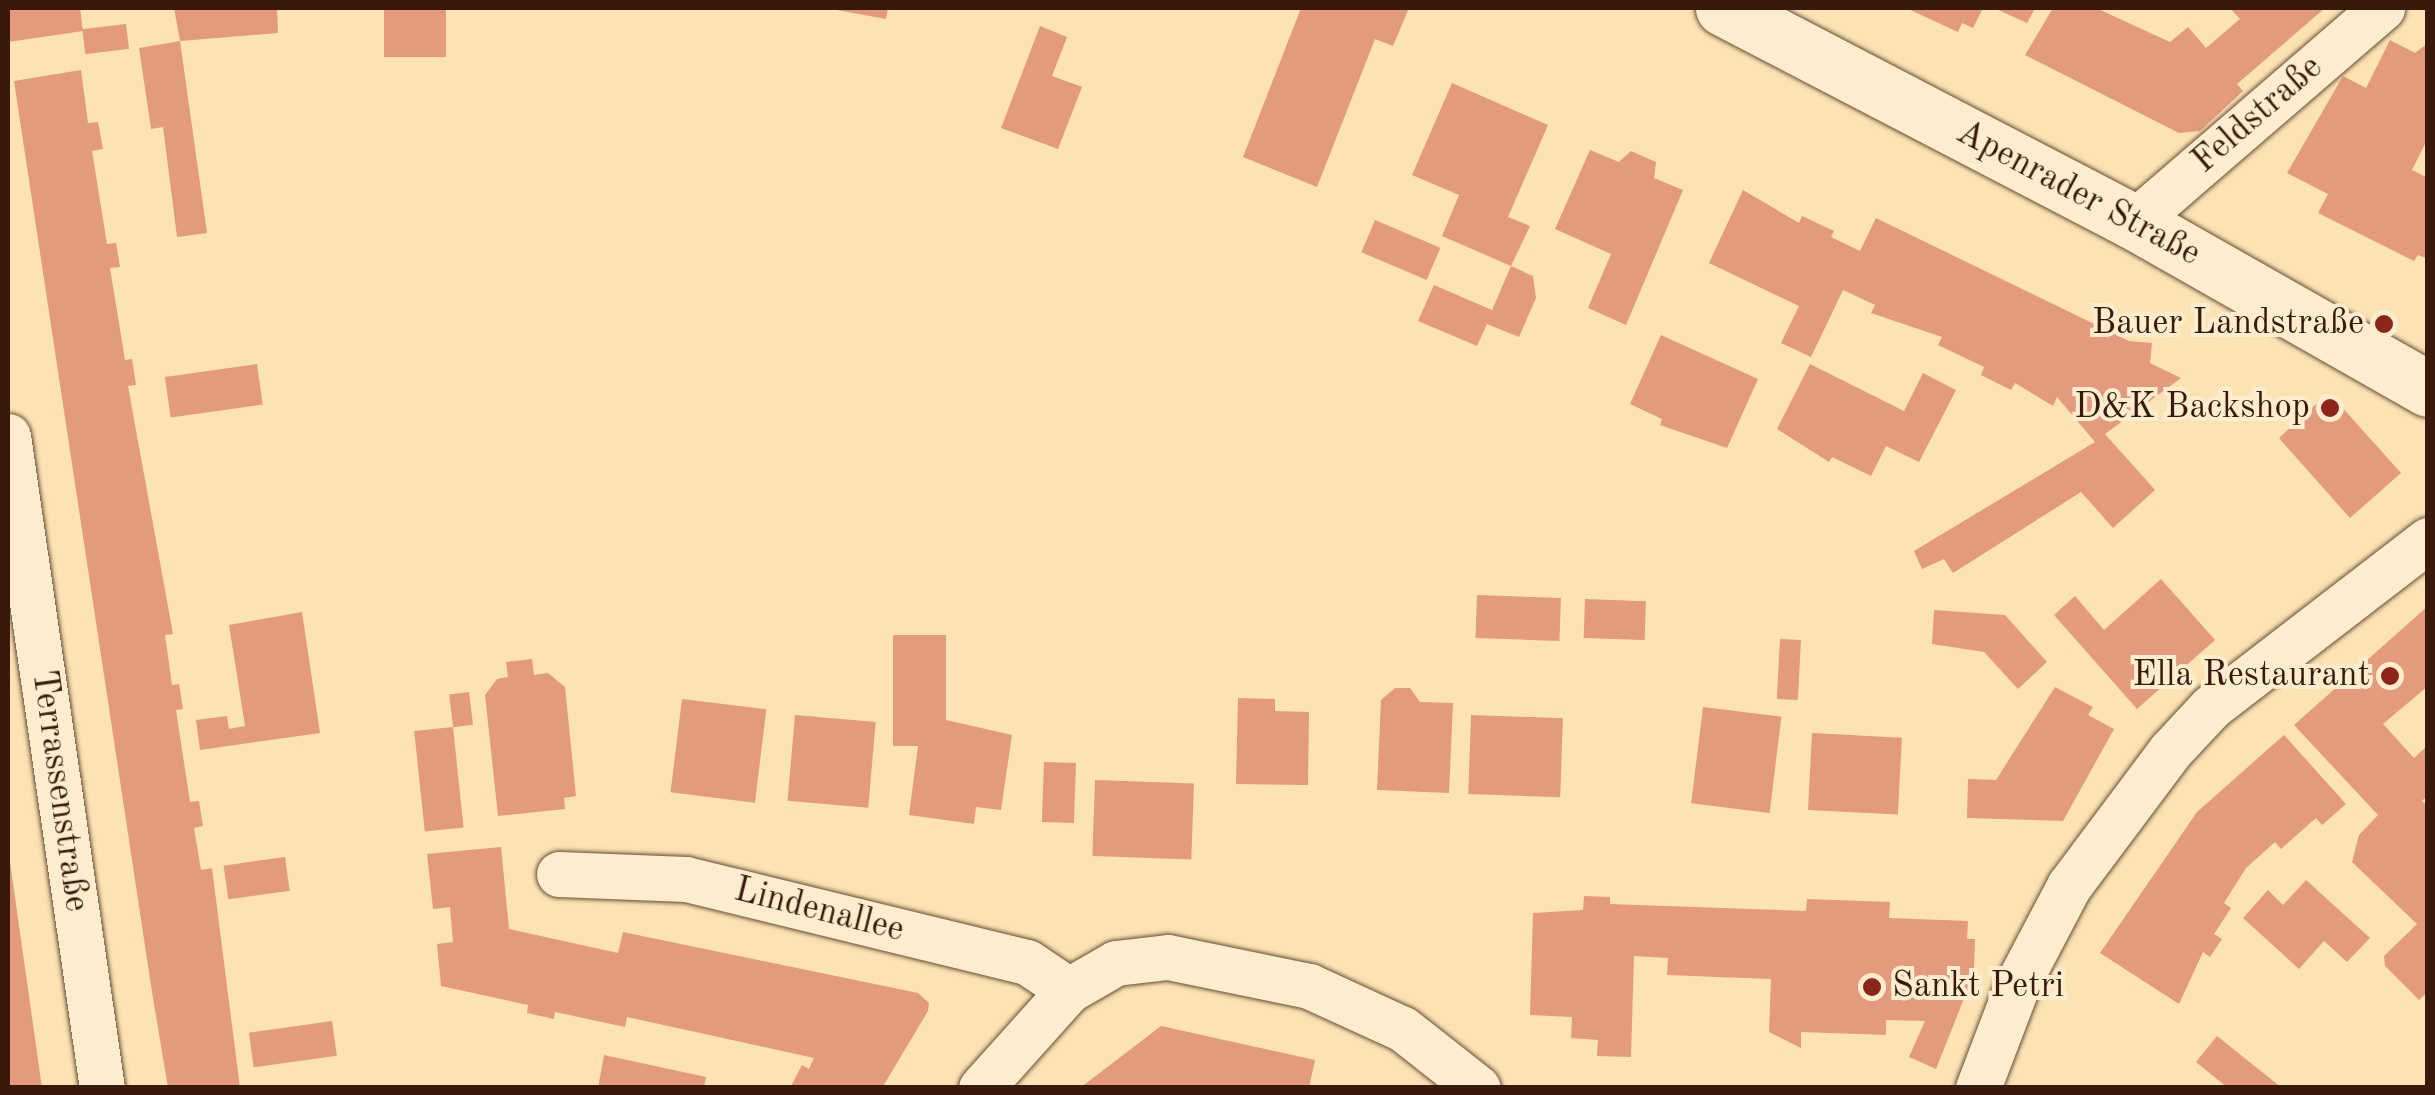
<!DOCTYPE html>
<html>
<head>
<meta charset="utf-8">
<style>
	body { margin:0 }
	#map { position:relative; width:2435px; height:1095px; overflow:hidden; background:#fbe3b3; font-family:"Old Standard TT",serif }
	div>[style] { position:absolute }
	.building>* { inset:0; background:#e49a7c; transform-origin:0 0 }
	.roads { filter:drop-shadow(0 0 2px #6a4c36) drop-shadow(0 0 2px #6a4c36) }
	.street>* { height:45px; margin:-22.5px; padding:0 22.5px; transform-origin:22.5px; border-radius:22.5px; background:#fcedce }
	.secondary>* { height:55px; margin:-27.5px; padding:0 27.5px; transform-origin:27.5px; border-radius:27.5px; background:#fcedce }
	.dots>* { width:28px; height:28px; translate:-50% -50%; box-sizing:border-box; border:5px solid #fcedce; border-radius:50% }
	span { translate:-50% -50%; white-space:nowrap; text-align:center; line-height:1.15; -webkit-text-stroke:8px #fcedce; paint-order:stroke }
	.street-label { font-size:35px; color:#3a190d }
	.poi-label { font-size:35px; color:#3a190d }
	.right { translate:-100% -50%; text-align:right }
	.left { translate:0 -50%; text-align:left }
	.frame { position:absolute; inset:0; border:10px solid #3a190d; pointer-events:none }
</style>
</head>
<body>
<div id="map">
	<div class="building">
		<div style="clip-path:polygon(8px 8px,80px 8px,83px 31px,8px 42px)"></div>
		<div style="clip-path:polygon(174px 8px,277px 8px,278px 33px,180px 41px)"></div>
		<div style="left:384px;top:8px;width:62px;height:49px"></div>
		<div style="clip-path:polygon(826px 8px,888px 8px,886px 19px)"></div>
		<div style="clip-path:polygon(1301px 8px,1409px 8px,1393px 46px,1375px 39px,1317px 187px,1243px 157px)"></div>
		<div style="clip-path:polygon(1906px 8px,1983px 8px,1973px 28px,1962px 23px,1958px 32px)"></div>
		<div style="clip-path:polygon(1994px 8px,2035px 8px,2027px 23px)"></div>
		<div style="clip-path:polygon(2053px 8px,2096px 8px,2170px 42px,2188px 27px,2206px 48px,2240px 19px,2230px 8px,2325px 8px,2237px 84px,2243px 91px,2200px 131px,2179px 133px,2025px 55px)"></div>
		<div style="left:126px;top:24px;width:25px;height:44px;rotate:83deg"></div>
		<div style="clip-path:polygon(1040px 26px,1067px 37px,1052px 76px,1082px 87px,1058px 149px,1001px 128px)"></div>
		<div style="clip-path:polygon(2390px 40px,2415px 53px,2428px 43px,2428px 138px,2412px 170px,2428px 178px,2428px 259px,2418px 255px,2414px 261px,2318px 213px,2328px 194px,2287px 173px,2343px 76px,2366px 88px)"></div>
		<div style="clip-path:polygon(180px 41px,207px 233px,177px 237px,163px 127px,151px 129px,139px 48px)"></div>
		<div style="clip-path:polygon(81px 70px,88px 123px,98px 122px,103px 149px,92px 151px,107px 244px,116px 243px,120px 267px,110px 268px,125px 360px,132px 359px,136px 385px,128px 386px,173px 634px,165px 635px,172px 685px,179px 684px,181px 696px,183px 709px,176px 710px,190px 802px,199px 801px,203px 826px,194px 828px,201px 870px,212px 868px,240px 1088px,168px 1088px,152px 992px,14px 81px)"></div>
		<div style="clip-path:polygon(1452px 83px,1548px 125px,1508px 217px,1530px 226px,1511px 266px,1442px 236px,1459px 195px,1412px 175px)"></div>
		<div style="clip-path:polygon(1590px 150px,1619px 162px,1631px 151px,1656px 162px,1654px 178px,1683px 190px,1626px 325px,1588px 308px,1611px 254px,1555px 229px)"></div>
		<div style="clip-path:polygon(1743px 190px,1799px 223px,1802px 216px,1834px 231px,1831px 237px,1860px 251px,1876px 218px,2129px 341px,2152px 343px,2150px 363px,2181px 378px,2105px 434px,2155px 490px,2113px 528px,2081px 492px,1953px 573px,1944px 559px,1922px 569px,1914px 551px,2095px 442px,2057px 397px,2053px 406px,2015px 383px,2011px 390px,1981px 375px,1984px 367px,1938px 345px,1942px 337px,1871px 313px,1875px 305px,1843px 290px,1811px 357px,1781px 343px,1799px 306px,1709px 263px)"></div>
		<div style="left:1375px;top:220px;width:71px;height:35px;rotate:23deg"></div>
		<div style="clip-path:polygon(1511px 266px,1533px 276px,1536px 298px,1519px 337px,1487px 324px,1477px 346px,1418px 321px,1434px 285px,1492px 310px)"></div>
		<div style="clip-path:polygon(1661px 335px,1758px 379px,1727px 448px,1660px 425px,1662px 419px,1630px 404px)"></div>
		<div style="left:257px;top:364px;width:41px;height:93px;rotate:82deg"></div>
		<div style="clip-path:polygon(1810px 364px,1904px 411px,1923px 373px,1956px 390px,1919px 462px,1886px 446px,1871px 476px,1832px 457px,1829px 462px,1777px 429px)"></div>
		<div style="clip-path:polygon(2325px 396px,2332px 396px,2401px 473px,2350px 518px,2279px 438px)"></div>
		<div style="clip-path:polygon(2161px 579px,2215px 640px,2137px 709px,2054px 615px,2075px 596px,2104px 630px)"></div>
		<div style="left:1477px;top:595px;width:84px;height:43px;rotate:2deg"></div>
		<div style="left:1585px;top:599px;width:61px;height:39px;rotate:2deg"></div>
		<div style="clip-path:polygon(2428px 606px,2428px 686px,2383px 724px,2414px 758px,2428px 745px,2428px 795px,2422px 801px,2428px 806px,2428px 992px,2419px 1000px,2385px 966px,2384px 956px,2417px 924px,2352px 862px,2359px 835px,2378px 815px,2294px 725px)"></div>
		<div style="clip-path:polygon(1934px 610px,2005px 615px,2047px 662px,2018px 689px,1984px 652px,1932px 644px)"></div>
		<div style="clip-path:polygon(302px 612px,320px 733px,200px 750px,196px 720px,227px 716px,229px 729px,245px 726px,229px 625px)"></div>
		<div style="clip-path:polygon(893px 635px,946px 635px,946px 720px,1012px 735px,1001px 810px,976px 807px,974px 824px,909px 815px,918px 746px,893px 746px)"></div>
		<div style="left:1780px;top:639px;width:21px;height:60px;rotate:3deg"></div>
		<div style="clip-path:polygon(532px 659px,534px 675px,548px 673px,565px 687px,576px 796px,564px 798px,565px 809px,498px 816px,485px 695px,497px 679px,508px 677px,506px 662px)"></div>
		<div style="clip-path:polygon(2055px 687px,2093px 707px,2088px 715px,2114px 729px,2063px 821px,1967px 818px,1968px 779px,1996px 780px)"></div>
		<div style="clip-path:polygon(1395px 688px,1410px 688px,1420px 702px,1453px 703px,1449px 793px,1377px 790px,1381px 700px)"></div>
		<div style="left:469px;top:692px;width:33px;height:20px;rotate:83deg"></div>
		<div style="clip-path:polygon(1238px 698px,1275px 699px,1275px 711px,1309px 712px,1308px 785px,1236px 784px)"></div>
		<div style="left:682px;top:699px;width:85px;height:94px;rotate:7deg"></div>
		<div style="left:1703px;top:707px;width:79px;height:97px;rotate:7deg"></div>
		<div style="left:795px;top:715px;width:81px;height:86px;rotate:5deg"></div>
		<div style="left:1471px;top:715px;width:92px;height:79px;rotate:2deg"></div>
		<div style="left:453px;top:727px;width:101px;height:39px;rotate:84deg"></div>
		<div style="left:1812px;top:733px;width:90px;height:77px;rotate:3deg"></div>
		<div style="clip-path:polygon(2284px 735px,2346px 804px,2322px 825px,2316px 818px,2281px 849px,2275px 842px,2246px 868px,2224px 903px,2231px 908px,2214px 934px,2222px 939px,2210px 957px,2203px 952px,2179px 1004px,2100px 953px,2197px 812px)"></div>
		<div style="left:1044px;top:762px;width:32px;height:60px;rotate:2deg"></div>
		<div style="left:1095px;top:780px;width:99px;height:76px;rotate:2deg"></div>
		<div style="clip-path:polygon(501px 847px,509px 929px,618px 953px,623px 932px,918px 993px,929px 1003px,928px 1011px,882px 1088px,790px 1088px,802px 1065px,809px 1069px,814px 1058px,627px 1017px,625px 1027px,555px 1012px,554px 1019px,527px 1013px,528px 1005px,441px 986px,437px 944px,453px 942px,450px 907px,433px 909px,427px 854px)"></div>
		<div style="left:285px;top:857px;width:34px;height:62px;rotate:82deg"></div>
		<div style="clip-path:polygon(8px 862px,10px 862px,42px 1088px,8px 1088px)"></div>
		<div style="clip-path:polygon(2306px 880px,2370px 938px,2347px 962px,2324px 941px,2299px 969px,2243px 918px,2268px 890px,2283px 905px)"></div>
		<div style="clip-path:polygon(1584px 896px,1610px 897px,1610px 904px,1806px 911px,1807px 899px,1890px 902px,1889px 918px,1968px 921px,1967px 939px,1975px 939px,1973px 996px,1965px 996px,1936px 1069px,1909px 1057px,1925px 1021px,1886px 1020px,1886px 1035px,1801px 1032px,1801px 1048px,1769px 1032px,1771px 979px,1667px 975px,1668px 958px,1634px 956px,1631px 1057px,1597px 1056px,1598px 1040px,1571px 1038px,1572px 1017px,1530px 1015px,1533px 913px,1583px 910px)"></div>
		<div style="left:332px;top:1021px;width:35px;height:84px;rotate:82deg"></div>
		<div style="clip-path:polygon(1161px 1026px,1315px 1060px,1309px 1088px,1080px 1088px)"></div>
		<div style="clip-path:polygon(2217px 1036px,2282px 1088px,2228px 1088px,2196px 1062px)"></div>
		<div style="clip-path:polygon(604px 1055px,706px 1077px,704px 1088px,598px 1088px)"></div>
	</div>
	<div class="roads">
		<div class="street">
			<div style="left:2134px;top:222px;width:328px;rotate:-40.8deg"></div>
			<div style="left:8px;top:436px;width:659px;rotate:81.8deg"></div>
			<div style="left:559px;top:874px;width:127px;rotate:2.3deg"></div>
			<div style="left:686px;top:879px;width:351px;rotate:13.7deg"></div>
			<div style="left:1027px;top:962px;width:50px;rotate:33.7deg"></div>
			<div style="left:981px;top:1088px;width:132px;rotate:-48.1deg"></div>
			<div style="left:1069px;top:990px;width:54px;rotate:-29.9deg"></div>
			<div style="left:1116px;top:963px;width:52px;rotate:-6.6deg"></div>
			<div style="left:1168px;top:957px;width:144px;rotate:11.6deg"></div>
			<div style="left:1309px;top:986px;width:103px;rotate:24.6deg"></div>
			<div style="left:1403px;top:1029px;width:95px;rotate:38.2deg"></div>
			<div style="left:1978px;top:1088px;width:112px;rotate:-69.1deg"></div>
			<div style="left:2018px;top:983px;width:110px;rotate:-62.3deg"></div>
			<div style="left:2069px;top:886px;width:169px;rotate:-53.2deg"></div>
			<div style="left:2170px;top:751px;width:60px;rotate:-47deg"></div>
			<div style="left:2211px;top:707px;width:274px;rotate:-37.6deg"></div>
		</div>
		<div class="secondary">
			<div style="left:1723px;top:8px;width:463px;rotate:27.5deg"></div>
			<div style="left:2134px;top:222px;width:338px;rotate:29.6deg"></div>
		</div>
	</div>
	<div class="dots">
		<div style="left:2384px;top:324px;background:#8f2418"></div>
		<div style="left:2330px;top:408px;background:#8f2418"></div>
		<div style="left:2390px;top:676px;background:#8f2418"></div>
		<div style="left:1872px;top:987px;background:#8f2418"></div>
	</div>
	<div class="street-label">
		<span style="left:2258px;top:115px;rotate:-41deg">Feldstraße</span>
		<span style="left:2078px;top:194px;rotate:28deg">Apenrader Straße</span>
		<span style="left:59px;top:791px;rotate:82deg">Terrassenstraße</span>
		<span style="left:819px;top:911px;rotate:14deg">Lindenallee</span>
	</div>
	<div class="poi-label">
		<span class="right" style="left:2364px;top:324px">Bauer Landstraße</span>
		<span class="right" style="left:2310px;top:408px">D&amp;K Backshop</span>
		<span class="right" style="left:2370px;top:676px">Ella Restaurant</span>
		<span class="left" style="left:1892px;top:987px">Sankt Petri</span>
	</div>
	<div class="frame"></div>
</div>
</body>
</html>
